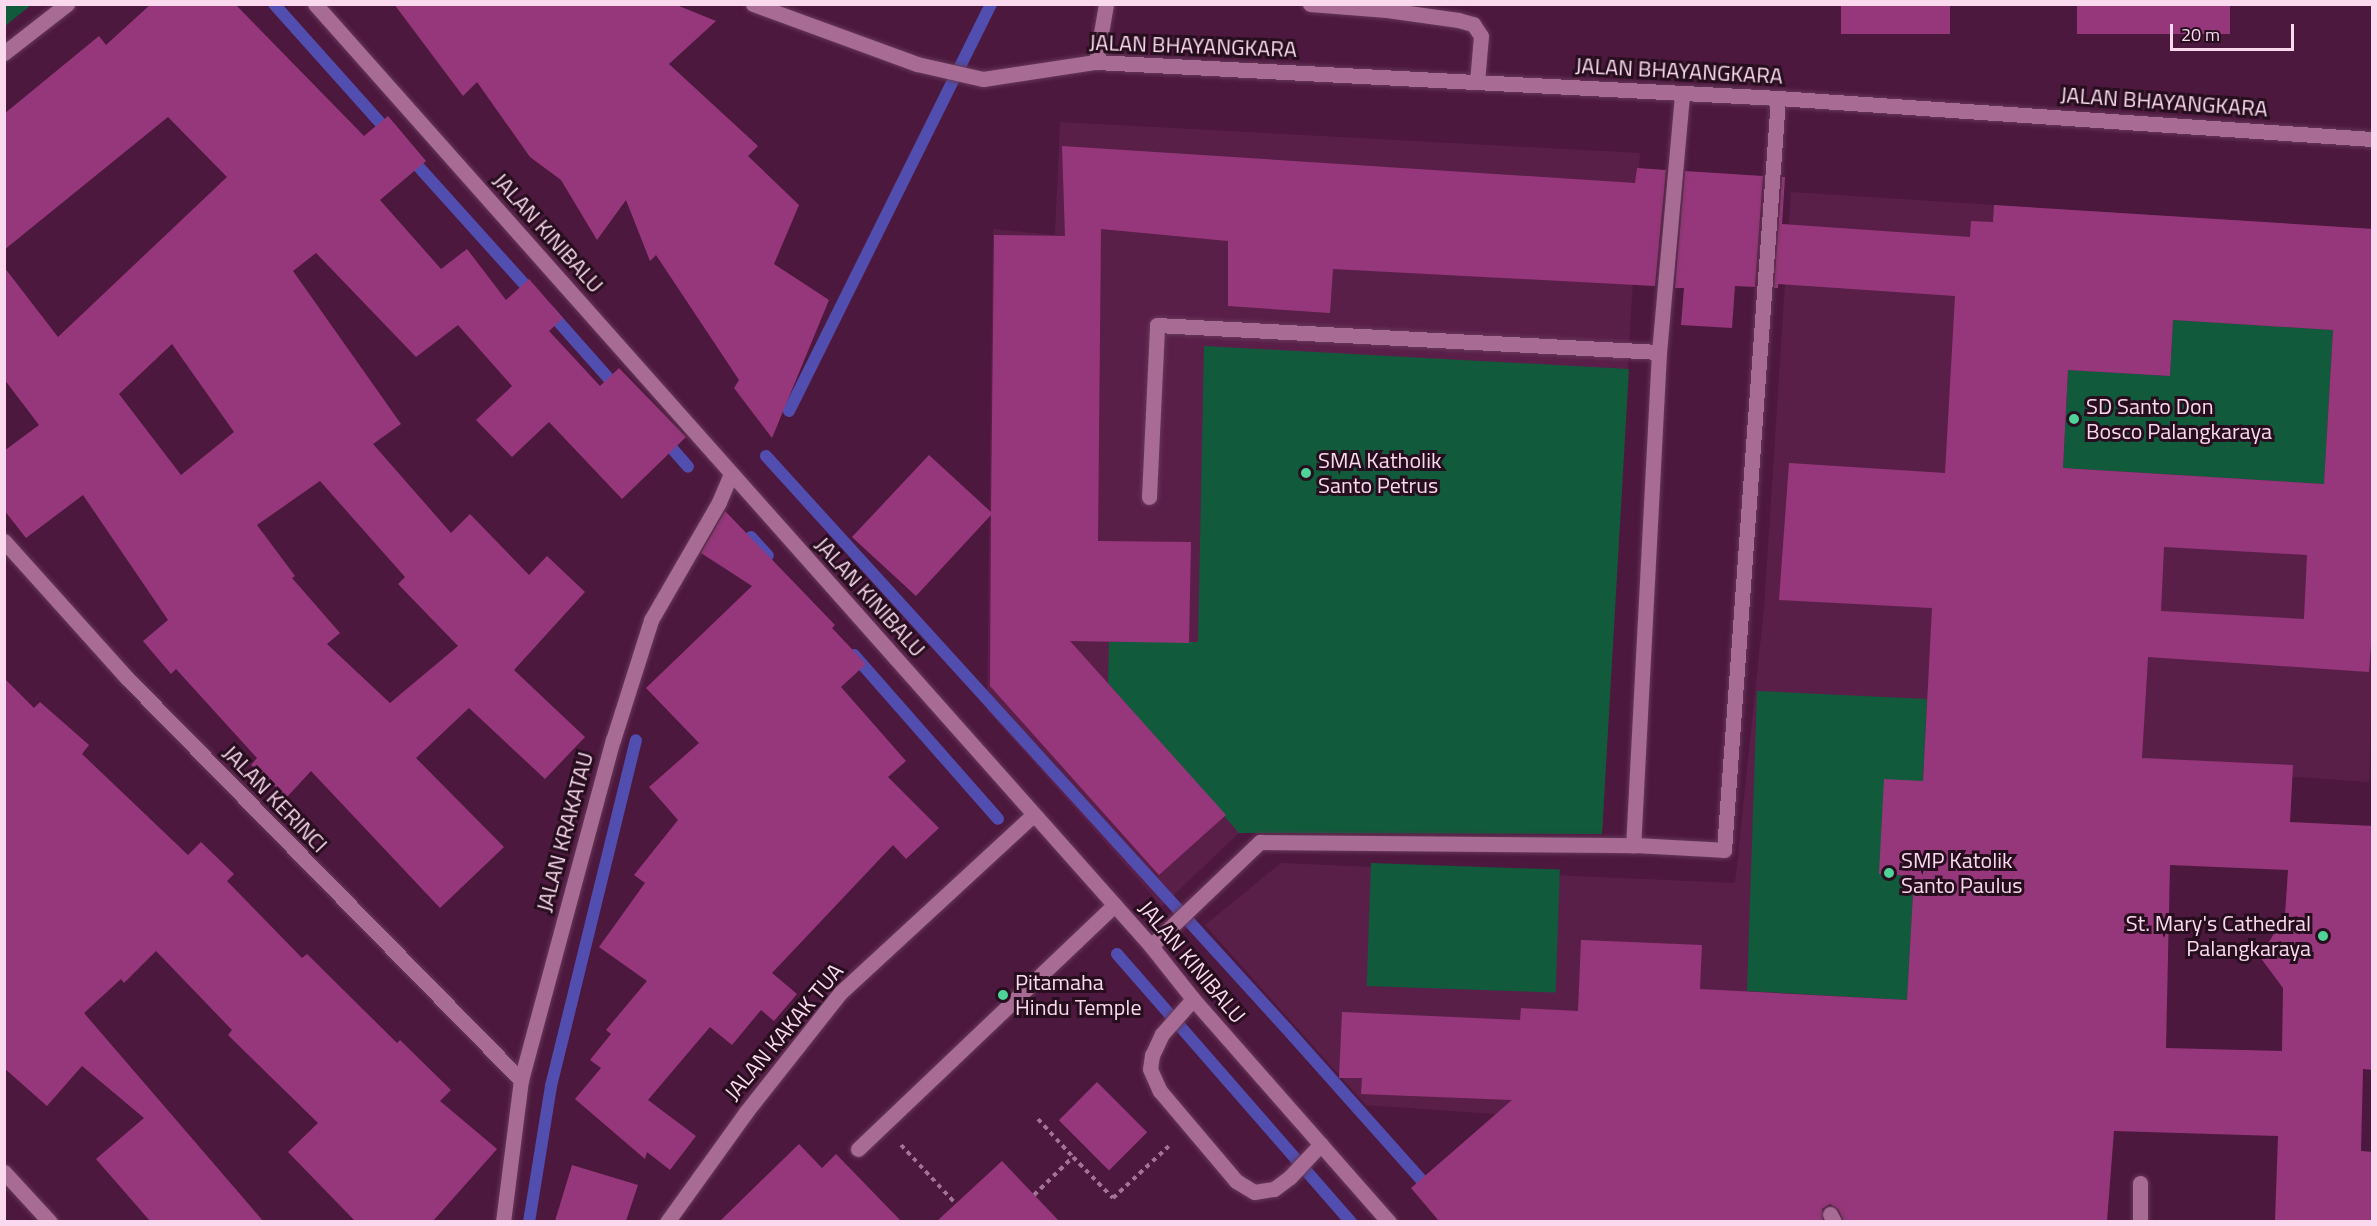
<!DOCTYPE html>
<html>
<head>
<meta charset="utf-8">
<style>
	body { margin:0 }
	#map { position:relative; width:2377px; height:1226px; overflow:hidden; background:#4d183e; font-family:"Titillium Web",sans-serif }
	div>[style] { position:absolute }
	.built>* { inset:0; background:#5a1f49 }
	.green>* { inset:0; background:#115a3c; transform-origin:0 0 }
	.stream>* { height:12px; margin:-6px; padding:0 6px; transform-origin:6px; border-radius:6px; background:#514eaf }
	.building>* { inset:0; background:#97377b; transform-origin:0 0 }
	.path>* { height:4px; margin-top:-2px; transform-origin:0; background:repeating-linear-gradient(90deg,#a07492 0 4.5px,transparent 0 9px) }
	.roads { filter:drop-shadow(0 0 2px #653858) drop-shadow(0 0 2px #653858) }
	.service>* { height:15px; margin:-7.5px; padding:0 7.5px; transform-origin:7.5px; border-radius:7.5px; background:#a86b93 }
	.minor>* { height:15px; margin:-7.5px; padding:0 7.5px; transform-origin:7.5px; border-radius:7.5px; background:#a86b93 }
	.tertiary>* { height:15px; margin:-7.5px; padding:0 7.5px; transform-origin:7.5px; border-radius:7.5px; background:#a86b93 }
	.dots>* { width:16px; height:16px; translate:-50% -50%; box-sizing:border-box; border:3px solid #260e1e; border-radius:50% }
	span { translate:-50% -50%; white-space:nowrap; text-align:center; line-height:1.15; -webkit-text-stroke:6px #260e1e; paint-order:stroke }
	.street-label { font-size:22px; color:#fad8ed }
	.poi-label { font-size:22px; color:#fad8ed }
	.left { translate:0 -50%; text-align:left }
	.right { translate:-100% -50%; text-align:right }
	.frame { position:absolute; inset:0; border:6px solid #fad8ed; pointer-events:none }
	.scale { position:absolute; left:2170px; top:24px; width:124px; height:27px; box-sizing:border-box; border:3px solid #fad8ed; border-top:0; padding-left:8px; font-size:18px; line-height:21px; white-space:nowrap; color:#fad8ed; -webkit-text-stroke:4px #260e1e; paint-order:stroke }
</style>
</head>
<body>
<div id="map">
	<div class="built">
		<div style="clip-path:polygon(1060px 122px,1640px 153px,1602px 834px,1239px 833px,1162px 906px,987px 710px,993px 229px,1055px 235px)"></div>
		<div style="clip-path:polygon(1791px 192px,2372px 229px,2372px 674px,2369px 782px,2049px 760px,2031px 1152px,1366px 1105px,1205px 925px,1281px 863px,1735px 883px,1764px 608px)"></div>
	</div>
	<div class="green">
		<div style="clip-path:polygon(5px 4px,31px 4px,31px 5px,5px 26px)"></div>
		<div style="clip-path:polygon(2173px 320px,2333px 330px,2324px 484px,2063px 468px,2068px 370px,2170px 376px)"></div>
		<div style="clip-path:polygon(1204px 346px,1629px 369px,1602px 834px,1239px 833px,1108px 683px,1109px 642px,1198px 642px)"></div>
		<div style="clip-path:polygon(1757px 691px,1927px 699px,1923px 781px,1879px 874px,1914px 876px,1907px 1000px,1747px 991px)"></div>
		<div style="left:1371px;top:863px;width:189px;height:123px;rotate:2deg"></div>
	</div>
	<div class="stream">
		<div style="left:274px;top:4px;width:176px;rotate:48.2deg"></div>
		<div style="left:408px;top:155px;width:190px;rotate:48deg"></div>
		<div style="left:549px;top:311px;width:106px;rotate:48.5deg"></div>
		<div style="left:789px;top:411px;width:454px;rotate:-63.6deg"></div>
		<div style="left:663px;top:438px;width:38px;rotate:49deg"></div>
		<div style="left:766px;top:456px;width:773px;rotate:47.73deg"></div>
		<div style="left:1286px;top:1028px;width:218px;rotate:48.3deg"></div>
		<div style="left:751px;top:537px;width:25px;rotate:48deg"></div>
		<div style="left:854px;top:655px;width:218px;rotate:48.7deg"></div>
		<div style="left:1117px;top:954px;width:356px;rotate:48.9deg"></div>
		<div style="left:529px;top:1222px;width:138px;rotate:-80.8deg"></div>
		<div style="left:551px;top:1086px;width:356px;rotate:-76.2deg"></div>
	</div>
	<div class="building">
		<div style="clip-path:polygon(evenodd,151px 4px,235px 4px,364px 136px,388px 116px,426px 161px,380px 200px,441px 269px,467px 249px,506px 300px,529px 279px,563px 318px,549px 331px,600px 386px,619px 368px,686px 437px,622px 499px,549px 422px,512px 457px,476px 420px,512px 386px,458px 325px,416px 357px,316px 253px,293px 271px,401px 424px,373px 444px,451px 533px,470px 514px,529px 575px,547px 556px,585px 592px,514px 670px,585px 737px,545px 779px,469px 708px,416px 758px,504px 847px,440px 908px,311px 771px,287px 797px,251px 765px,257px 758px,176px 669px,171px 674px,143px 641px,168px 620px,83px 495px,26px 538px,4px 510px,4px 451px,39px 425px,4px 379px,4px 267px,58px 337px,227px 177px,168px 117px,4px 250px,4px 114px,99px 36px,106px 45px,151px 4px,172px 344px,234px 432px,181px 475px,119px 394px,172px 344px,151px 4px,320px 481px,405px 577px,398px 584px,458px 646px,390px 703px,327px 644px,340px 633px,292px 578px,295px 576px,257px 525px,320px 481px)"></div>
		<div style="clip-path:polygon(394px 4px,674px 4px,716px 21px,669px 64px,758px 146px,748px 156px,799px 205px,774px 264px,829px 300px,772px 438px,734px 388px,739px 380px,656px 255px,650px 261px,626px 200px,597px 240px,561px 180px,530px 157px,477px 82px,463px 96px)"></div>
		<div style="left:1841px;top:4px;width:109px;height:30px"></div>
		<div style="left:2077px;top:4px;width:153px;height:30px"></div>
		<div style="clip-path:polygon(1062px 146px,1635px 183px,1637px 168px,1666px 170px,1655px 286px,1333px 269px,1330px 313px,1228px 306px,1228px 241px,1101px 229px,1098px 541px,1191px 542px,1189px 643px,1070px 641px,1226px 815px,1159px 875px,990px 686px,991px 515px,916px 596px,852px 537px,929px 455px,991px 512px,994px 235px,1065px 236px)"></div>
		<div style="clip-path:polygon(1685px 171px,1763px 176px,1755px 287px,1735px 286px,1732px 328px,1681px 325px,1684px 288px,1675px 288px)"></div>
		<div style="clip-path:polygon(evenodd,1782px 177px,1785px 177px,1782px 224px,1970px 237px,1971px 221px,1993px 222px,1994px 205px,2373px 229px,2373px 617px,2369px 672px,2148px 657px,2142px 758px,2293px 765px,2290px 822px,2373px 826px,2373px 1070px,2363px 1069px,2361px 1151px,2373px 1152px,2373px 1221px,2275px 1221px,2278px 1136px,2114px 1131px,2107px 1221px,1844px 1221px,1838px 1209px,1830px 1204px,1822px 1209px,1823px 1221px,1439px 1221px,1411px 1188px,1512px 1100px,1361px 1094px,1362px 1078px,1339px 1078px,1342px 1012px,1520px 1020px,1521px 1008px,1578px 1011px,1581px 940px,1702px 945px,1700px 989px,1907px 1000px,1914px 876px,1879px 874px,1884px 779px,1923px 781px,1932px 608px,1779px 600px,1789px 463px,1945px 473px,1955px 296px,1778px 284px,1778px 288px,1774px 288px,1782px 177px,2173px 320px,2333px 330px,2324px 484px,2063px 468px,2068px 370px,2170px 376px,2173px 320px,1782px 177px,2164px 547px,2307px 555px,2304px 619px,2161px 611px,2164px 547px,1782px 177px,2170px 865px,2288px 870px,2285px 915px,2260px 957px,2283px 988px,2282px 1051px,2166px 1048px,2170px 865px)"></div>
		<div style="clip-path:polygon(725px 511px,835px 625px,832px 628px,866px 664px,841px 687px,906px 761px,888px 777px,939px 828px,906px 859px,893px 845px,772px 973px,797px 994px,774px 1021px,761px 1010px,732px 1045px,710px 1027px,648px 1100px,696px 1136px,670px 1170px,647px 1152px,645px 1159px,575px 1099px,601px 1068px,590px 1060px,611px 1034px,606px 1030px,647px 981px,599px 947px,645px 883px,634px 875px,678px 820px,649px 787px,699px 743px,646px 688px,752px 586px,701px 553px)"></div>
		<div style="clip-path:polygon(4px 678px,34px 708px,40px 702px,89px 745px,82px 754px,188px 855px,201px 842px,234px 874px,227px 881px,302px 958px,307px 954px,397px 1043px,400px 1040px,451px 1090px,440px 1101px,497px 1149px,433px 1221px,355px 1221px,288px 1152px,318px 1123px,228px 1035px,232px 1030px,156px 951px,124px 983px,121px 979px,84px 1013px,263px 1221px,150px 1221px,96px 1159px,144px 1118px,82px 1066px,47px 1106px,4px 1068px)"></div>
		<div style="left:1097px;top:1082px;width:71px;height:54px;rotate:45deg"></div>
		<div style="clip-path:polygon(799px 1144px,822px 1168px,836px 1154px,901px 1221px,720px 1221px)"></div>
		<div style="clip-path:polygon(1002px 1161px,1059px 1221px,937px 1221px)"></div>
		<div style="clip-path:polygon(572px 1165px,638px 1185px,626px 1221px,555px 1221px)"></div>
	</div>
	<div class="path">
		<div style="left:1038px;top:1119px;width:52px;rotate:47.4deg"></div>
		<div style="left:901px;top:1145px;width:81px;rotate:47deg"></div>
		<div style="left:1034px;top:1195px;width:54px;rotate:-44.3deg"></div>
		<div style="left:1073px;top:1157px;width:57px;rotate:45.7deg"></div>
		<div style="left:1113px;top:1198px;width:76px;rotate:-42.9deg"></div>
	</div>
	<div class="roads">
		<div class="service">
			<div style="left:1682px;top:95px;width:258px;rotate:95.1deg"></div>
			<div style="left:1659px;top:352px;width:494px;rotate:93deg"></div>
			<div style="left:1633px;top:845px;width:91px;rotate:3.1deg"></div>
			<div style="left:1724px;top:850px;width:754px;rotate:-85.89deg"></div>
			<div style="left:1149px;top:497px;width:172px;rotate:-87.3deg"></div>
			<div style="left:1157px;top:325px;width:503px;rotate:3.08deg"></div>
			<div style="left:1151px;top:946px;width:151px;rotate:-43.7deg"></div>
			<div style="left:1260px;top:842px;width:373px;rotate:0.5deg"></div>
			<div style="left:1193px;top:999px;width:47px;rotate:131.5deg"></div>
			<div style="left:1162px;top:1034px;width:23px;rotate:115deg"></div>
			<div style="left:1152px;top:1055px;width:14px;rotate:98deg"></div>
			<div style="left:1150px;top:1069px;width:24px;rotate:66deg"></div>
			<div style="left:1160px;top:1091px;width:118px;rotate:49.8deg"></div>
			<div style="left:1236px;top:1181px;width:21px;rotate:31deg"></div>
			<div style="left:1254px;top:1192px;width:20px;rotate:-9deg"></div>
			<div style="left:1274px;top:1189px;width:20px;rotate:-37deg"></div>
			<div style="left:1290px;top:1177px;width:45px;rotate:-46.8deg"></div>
			<div style="left:858px;top:1149px;width:354px;rotate:-43.6deg"></div>
		</div>
		<div class="minor">
			<div style="left:753px;top:4px;width:175px;rotate:20.1deg"></div>
			<div style="left:917px;top:64px;width:68px;rotate:12.8deg"></div>
			<div style="left:983px;top:79px;width:114px;rotate:-8.6deg"></div>
			<div style="left:1096px;top:62px;width:683px;rotate:3.02deg"></div>
			<div style="left:1778px;top:98px;width:595px;rotate:3.95deg"></div>
			<div style="left:1310px;top:4px;width:77px;rotate:4.5deg"></div>
			<div style="left:1387px;top:10px;width:72px;rotate:8deg"></div>
			<div style="left:1458px;top:20px;width:16px;rotate:15deg"></div>
			<div style="left:1473px;top:24px;width:14px;rotate:56deg"></div>
			<div style="left:1481px;top:36px;width:46px;rotate:95deg"></div>
			<div style="left:4px;top:53px;width:80px;rotate:-37.9deg"></div>
			<div style="left:1096px;top:62px;width:59px;rotate:-80.2deg"></div>
			<div style="left:4px;top:541px;width:184px;rotate:48.1deg"></div>
			<div style="left:127px;top:678px;width:563px;rotate:45.58deg"></div>
			<div style="left:4px;top:1172px;width:68px;rotate:47.4deg"></div>
			<div style="left:2140px;top:1183px;width:39px;rotate:90deg"></div>
			<div style="left:1830px;top:1214px;width:9px;rotate:63deg"></div>
			<div style="left:503px;top:1222px;width:143px;rotate:-82.8deg"></div>
			<div style="left:521px;top:1080px;width:352px;rotate:-74.9deg"></div>
			<div style="left:613px;top:740px;width:126px;rotate:-72.4deg"></div>
			<div style="left:651px;top:620px;width:136px;rotate:-60deg"></div>
			<div style="left:719px;top:502px;width:30px;rotate:-67deg"></div>
			<div style="left:667px;top:1222px;width:135px;rotate:-54.3deg"></div>
			<div style="left:746px;top:1112px;width:152px;rotate:-51.7deg"></div>
			<div style="left:840px;top:993px;width:263px;rotate:-42.7deg"></div>
		</div>
		<div class="tertiary">
			<div style="left:315px;top:4px;width:1259px;rotate:48.41deg"></div>
			<div style="left:1151px;top:946px;width:68px;rotate:51.6deg"></div>
			<div style="left:1193px;top:999px;width:297px;rotate:48.7deg"></div>
		</div>
	</div>
	<div class="dots">
		<div style="left:2074px;top:419px;background:#4fd398"></div>
		<div style="left:1306px;top:473px;background:#4fd398"></div>
		<div style="left:1889px;top:873px;background:#4fd398"></div>
		<div style="left:2323px;top:936px;background:#4fd398"></div>
		<div style="left:1003px;top:995px;background:#4fd398"></div>
	</div>
	<div class="street-label">
		<span style="left:1193px;top:46px;rotate:2deg">JALAN BHAYANGKARA</span>
		<span style="left:1679px;top:71px;rotate:3deg">JALAN BHAYANGKARA</span>
		<span style="left:2164px;top:102px;rotate:4deg">JALAN BHAYANGKARA</span>
		<span style="left:548px;top:233px;rotate:48deg">JALAN KINIBALU</span>
		<span style="left:870px;top:597px;rotate:48deg">JALAN KINIBALU</span>
		<span style="left:275px;top:799px;rotate:46deg">JALAN KERINCI</span>
		<span style="left:565px;top:832px;rotate:-75deg">JALAN KRAKATAU</span>
		<span style="left:1192px;top:962px;rotate:50deg">JALAN KINIBALU</span>
		<span style="left:784px;top:1032px;rotate:-50deg">JALAN KAKAK TUA</span>
	</div>
	<div class="poi-label">
		<span class="left" style="left:2086px;top:419px">SD Santo Don<br>Bosco Palangkaraya</span>
		<span class="left" style="left:1318px;top:473px">SMA Katholik<br>Santo Petrus</span>
		<span class="left" style="left:1901px;top:873px">SMP Katolik<br>Santo Paulus</span>
		<span class="right" style="left:2311px;top:936px">St. Mary's Cathedral<br>Palangkaraya</span>
		<span class="left" style="left:1015px;top:995px">Pitamaha<br>Hindu Temple</span>
	</div>
	<div class="frame"></div>
	<div class="scale">20 m</div>
</div>
</body>
</html>
